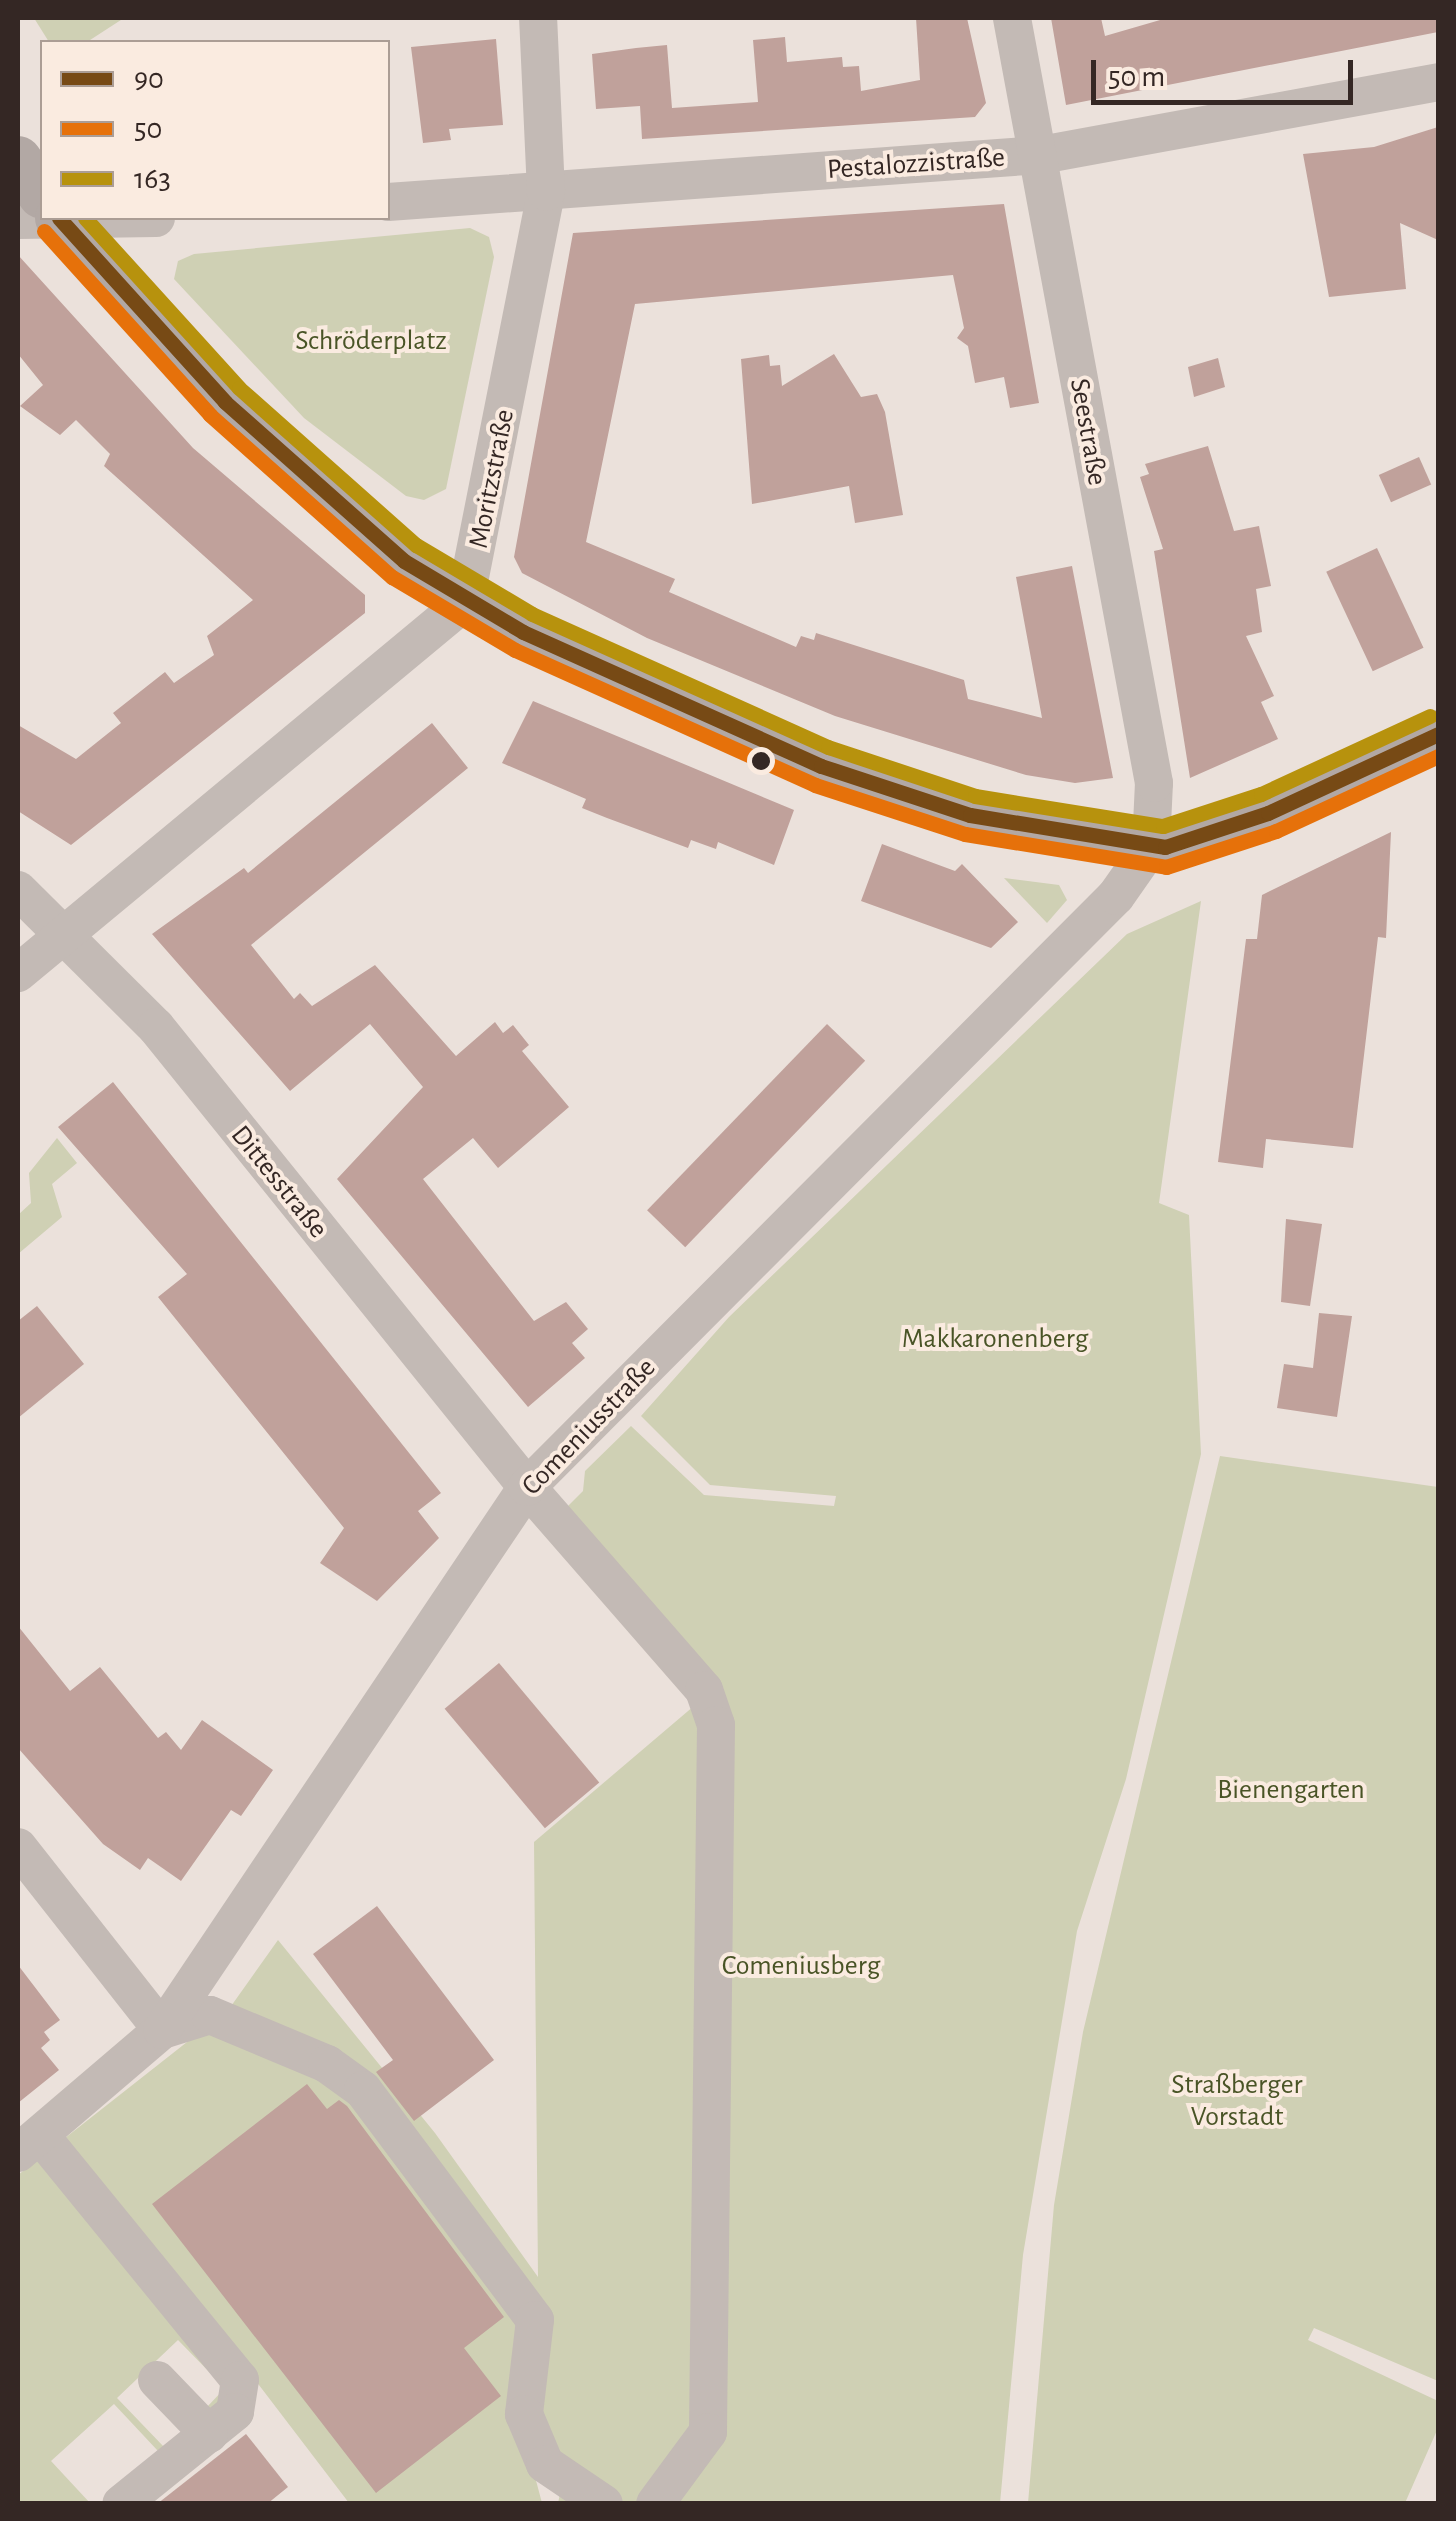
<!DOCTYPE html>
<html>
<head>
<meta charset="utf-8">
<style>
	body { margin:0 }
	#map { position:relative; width:1456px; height:2521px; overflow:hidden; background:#ebe1db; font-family:"Alegreya Sans",sans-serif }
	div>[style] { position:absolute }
	.green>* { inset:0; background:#cfd0b4 }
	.building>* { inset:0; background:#c0a19b; transform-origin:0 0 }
	.minor>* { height:38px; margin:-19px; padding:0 19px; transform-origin:19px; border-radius:19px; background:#c3bab5 }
	.major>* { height:48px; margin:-24px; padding:0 24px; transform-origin:24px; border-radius:24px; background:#b2a8a4 }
	.bus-1>* { height:15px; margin:-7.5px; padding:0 7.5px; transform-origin:7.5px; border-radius:7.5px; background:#774a15 }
	.bus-2>* { height:15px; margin:-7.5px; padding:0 7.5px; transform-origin:7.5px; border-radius:7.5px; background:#e6710a }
	.bus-3>* { height:15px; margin:-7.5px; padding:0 7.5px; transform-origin:7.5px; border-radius:7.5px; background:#b7920d }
	.dots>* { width:28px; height:28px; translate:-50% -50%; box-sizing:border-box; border:5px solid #faebe0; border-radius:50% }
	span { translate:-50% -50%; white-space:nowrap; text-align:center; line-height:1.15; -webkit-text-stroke:8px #faebe0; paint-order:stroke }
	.street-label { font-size:28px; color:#342724 }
	.park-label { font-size:28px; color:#495426 }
	.frame { position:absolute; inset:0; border:20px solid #342724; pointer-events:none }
	.legend { position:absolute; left:40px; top:40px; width:350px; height:180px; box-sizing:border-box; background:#faebe0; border:2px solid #ab9d95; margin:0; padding:12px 18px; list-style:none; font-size:30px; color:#342724 }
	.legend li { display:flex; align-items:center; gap:20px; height:50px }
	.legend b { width:50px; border:2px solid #ab9d95 }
	.scale { position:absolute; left:1091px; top:60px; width:262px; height:45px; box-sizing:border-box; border:5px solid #342724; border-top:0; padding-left:12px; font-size:30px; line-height:35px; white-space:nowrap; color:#342724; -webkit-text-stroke:8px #faebe0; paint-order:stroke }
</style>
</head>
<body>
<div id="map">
	<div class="green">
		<div style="clip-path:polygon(34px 18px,124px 18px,87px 42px,49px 42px)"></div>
		<div style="clip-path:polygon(470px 228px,489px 237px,494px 257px,446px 489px,424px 500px,406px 496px,304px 418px,174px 279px,178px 261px,194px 254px)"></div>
		<div style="clip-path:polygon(1004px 878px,1059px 885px,1067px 900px,1047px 923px)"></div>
		<div style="clip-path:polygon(1201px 901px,1159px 1203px,1189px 1215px,1201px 1454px,1126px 1779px,1077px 1931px,1023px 2255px,1000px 2503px,558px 2503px,566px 2467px,546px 2445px,530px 2458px,542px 2503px,349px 2503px,217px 2330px,203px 2343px,235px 2387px,218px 2417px,207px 2407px,225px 2388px,178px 2340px,117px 2398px,164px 2447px,182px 2431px,185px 2439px,143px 2473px,158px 2451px,114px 2404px,51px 2461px,90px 2503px,18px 2501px,18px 2175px,229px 2009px,278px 1940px,435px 2133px,538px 2277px,534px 1842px,701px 1700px,552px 1522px,583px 1491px,585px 1471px,631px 1426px,704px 1495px,834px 1506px,836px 1496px,710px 1485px,641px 1416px,729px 1317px,1127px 934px)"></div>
		<div style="clip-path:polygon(57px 1138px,77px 1163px,52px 1184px,62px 1217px,18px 1254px,18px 1215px,31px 1203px,29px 1173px)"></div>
		<div style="clip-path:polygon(1220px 1456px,1438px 1487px,1438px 2381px,1314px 2328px,1308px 2340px,1438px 2401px,1438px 2428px,1405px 2503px,1028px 2503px,1054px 2205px,1083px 2032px)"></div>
	</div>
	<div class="building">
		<div style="clip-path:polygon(916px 18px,967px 18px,986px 103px,975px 117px,642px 139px,640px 106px,596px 109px,592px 54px,636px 48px,667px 45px,672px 108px,758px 102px,753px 40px,785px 37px,787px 62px,842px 57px,843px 67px,859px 66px,861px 91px,920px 80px)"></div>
		<div style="clip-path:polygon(1051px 18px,1101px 18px,1105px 36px,1167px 18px,1438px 18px,1438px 32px,1066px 105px)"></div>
		<div style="clip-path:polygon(496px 39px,503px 125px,449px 129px,451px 140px,423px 143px,411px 47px)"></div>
		<div style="clip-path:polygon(1438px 127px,1438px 240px,1400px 223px,1406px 289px,1329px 297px,1303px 154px,1374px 147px)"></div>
		<div style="clip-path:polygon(1004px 204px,1039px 403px,1010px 408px,1004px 377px,975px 383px,968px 346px,957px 338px,964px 328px,953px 275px,635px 304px,586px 542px,675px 579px,669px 592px,796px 647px,801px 636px,814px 640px,816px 633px,964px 680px,968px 699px,1042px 718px,1016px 577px,1072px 566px,1113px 778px,1075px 783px,1026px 775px,835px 716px,647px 638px,522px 573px,514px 557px,573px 233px)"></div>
		<div style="clip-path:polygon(18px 255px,193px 448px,365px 595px,365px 613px,71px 845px,18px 811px,18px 725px,76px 759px,121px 723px,113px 713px,165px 672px,174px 683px,214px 655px,207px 636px,253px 600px,104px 466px,110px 454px,76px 420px,60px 435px,20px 406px,43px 385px,18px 354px)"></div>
		<div style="clip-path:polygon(834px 354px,861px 397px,877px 394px,885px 412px,903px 515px,855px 523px,849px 486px,752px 504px,741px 359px,769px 355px,770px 366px,780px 365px,782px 386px)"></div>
		<div style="clip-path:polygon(1218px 358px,1225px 387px,1194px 397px,1188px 367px)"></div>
		<div style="clip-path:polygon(1208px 446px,1234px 531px,1259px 526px,1271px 586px,1256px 589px,1262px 632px,1246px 636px,1274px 696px,1261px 702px,1278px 739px,1190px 778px,1154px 551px,1163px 549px,1140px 477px,1149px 474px,1145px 464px)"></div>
		<div style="left:1419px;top:457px;width:30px;height:44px;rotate:66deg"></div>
		<div style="left:1377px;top:548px;width:110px;height:56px;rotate:65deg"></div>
		<div style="clip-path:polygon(533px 701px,794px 810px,774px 865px,718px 842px,716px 849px,691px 840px,688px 848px,607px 818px,582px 808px,586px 799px,502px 763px)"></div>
		<div style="clip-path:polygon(432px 723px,468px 768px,251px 945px,294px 999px,300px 993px,312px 1006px,375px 965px,456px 1056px,495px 1022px,503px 1033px,513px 1025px,529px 1045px,522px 1051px,569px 1107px,498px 1168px,473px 1138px,423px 1179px,534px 1321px,566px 1302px,588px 1329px,572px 1343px,585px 1358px,528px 1407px,337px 1179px,423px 1087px,370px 1024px,290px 1091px,152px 934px,244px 868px,248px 873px)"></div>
		<div style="clip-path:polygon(1391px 832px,1386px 938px,1378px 937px,1353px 1148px,1266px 1139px,1263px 1168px,1218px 1162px,1246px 939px,1257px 939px,1262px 895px)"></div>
		<div style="clip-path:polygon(882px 844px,955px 871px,962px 864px,1018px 922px,991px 948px,861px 901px)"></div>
		<div style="left:827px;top:1024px;width:53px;height:259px;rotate:44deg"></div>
		<div style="clip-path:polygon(113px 1082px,441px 1493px,418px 1511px,439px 1538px,377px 1601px,320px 1563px,344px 1528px,158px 1297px,187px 1274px,58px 1127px)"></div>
		<div style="clip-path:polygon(1286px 1219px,1322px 1224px,1310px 1306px,1281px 1302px)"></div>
		<div style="clip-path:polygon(37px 1306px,84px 1364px,18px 1418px,18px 1321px)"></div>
		<div style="clip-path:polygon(1319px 1313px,1352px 1316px,1337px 1417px,1277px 1408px,1284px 1364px,1313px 1368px)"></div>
		<div style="clip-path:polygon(18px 1626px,70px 1691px,100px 1667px,158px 1738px,166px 1732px,181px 1750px,202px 1720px,273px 1770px,241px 1816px,231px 1810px,181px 1881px,148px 1858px,140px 1870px,103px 1844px,18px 1748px)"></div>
		<div style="left:499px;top:1663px;width:156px;height:71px;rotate:50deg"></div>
		<div style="clip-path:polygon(377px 1906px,494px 2060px,414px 2121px,376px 2072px,393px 2060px,313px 1954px)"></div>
		<div style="clip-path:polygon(18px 1965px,60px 2020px,44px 2032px,50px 2040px,41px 2048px,59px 2070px,18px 2103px)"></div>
		<div style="clip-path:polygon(307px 2084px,327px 2109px,339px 2100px,347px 2106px,504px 2317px,464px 2348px,501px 2396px,376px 2493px,152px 2204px)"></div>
		<div style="clip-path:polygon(246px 2434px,288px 2487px,267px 2504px,157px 2504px)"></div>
	</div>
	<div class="minor">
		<div style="left:388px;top:202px;width:655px;rotate:-4.12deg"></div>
		<div style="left:1041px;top:155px;width:404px;rotate:-10.4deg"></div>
		<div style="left:18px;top:220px;width:138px;rotate:-0.8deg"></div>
		<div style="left:18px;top:890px;width:194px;rotate:44.8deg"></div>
		<div style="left:156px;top:1027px;width:591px;rotate:51.11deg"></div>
		<div style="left:527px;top:1487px;width:269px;rotate:48.9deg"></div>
		<div style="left:704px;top:1690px;width:37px;rotate:71deg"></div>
		<div style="left:716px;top:1725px;width:707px;rotate:90.65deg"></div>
		<div style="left:708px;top:2432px;width:89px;rotate:126.4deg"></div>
		<div style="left:18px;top:973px;width:581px;rotate:-39.69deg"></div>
		<div style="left:465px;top:602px;width:418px;rotate:-78.8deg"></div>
		<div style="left:546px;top:192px;width:174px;rotate:-92.6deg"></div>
		<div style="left:18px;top:1847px;width:233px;rotate:51.8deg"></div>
		<div style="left:162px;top:2030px;width:50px;rotate:-17.4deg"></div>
		<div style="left:210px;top:2015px;width:127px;rotate:22.7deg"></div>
		<div style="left:327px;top:2064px;width:44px;rotate:35.8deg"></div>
		<div style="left:363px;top:2090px;width:287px;rotate:53.2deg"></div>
		<div style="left:535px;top:2320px;width:95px;rotate:96.7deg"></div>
		<div style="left:524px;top:2414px;width:54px;rotate:67.2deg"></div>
		<div style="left:545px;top:2464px;width:71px;rotate:34.1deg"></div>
		<div style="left:40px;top:2135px;width:316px;rotate:50.8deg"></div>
		<div style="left:240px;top:2380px;width:32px;rotate:99deg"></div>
		<div style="left:235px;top:2412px;width:146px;rotate:141.1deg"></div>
		<div style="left:18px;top:2153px;width:189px;rotate:-40.5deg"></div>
		<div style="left:162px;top:2030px;width:654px;rotate:-56.09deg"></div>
		<div style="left:527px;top:1487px;width:834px;rotate:-45.1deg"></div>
		<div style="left:1116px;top:896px;width:61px;rotate:-55deg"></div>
		<div style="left:1151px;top:846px;width:63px;rotate:-87.3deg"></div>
		<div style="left:1154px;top:783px;width:778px;rotate:-100.52deg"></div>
		<div style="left:157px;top:2380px;width:75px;rotate:46.1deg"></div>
	</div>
	<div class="major">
		<div style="left:18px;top:160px;width:42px;rotate:55.6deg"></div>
		<div style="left:59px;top:218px;width:248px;rotate:47.9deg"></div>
		<div style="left:225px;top:402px;width:239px;rotate:41.6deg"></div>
		<div style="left:404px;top:561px;width:139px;rotate:30.8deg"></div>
		<div style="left:523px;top:632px;width:327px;rotate:24.2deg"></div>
		<div style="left:821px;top:766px;width:157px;rotate:18.2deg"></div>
		<div style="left:970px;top:815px;width:198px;rotate:9.3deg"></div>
		<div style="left:1165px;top:847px;width:108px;rotate:-18.3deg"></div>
		<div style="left:1268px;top:813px;width:187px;rotate:-24.9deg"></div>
	</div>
	<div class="bus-1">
		<div style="left:59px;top:218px;width:248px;rotate:47.9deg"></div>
		<div style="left:225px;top:402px;width:239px;rotate:41.6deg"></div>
		<div style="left:404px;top:561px;width:139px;rotate:30.8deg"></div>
		<div style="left:523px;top:632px;width:327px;rotate:24.2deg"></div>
		<div style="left:821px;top:766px;width:157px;rotate:18.2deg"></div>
		<div style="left:970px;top:815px;width:198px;rotate:9.3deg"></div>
		<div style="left:1165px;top:847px;width:108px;rotate:-18.3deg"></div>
		<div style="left:1268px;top:813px;width:187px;rotate:-24.9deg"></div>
	</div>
	<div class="bus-2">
		<div style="left:44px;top:231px;width:248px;rotate:47.9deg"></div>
		<div style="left:210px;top:415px;width:244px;rotate:41.7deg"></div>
		<div style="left:392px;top:577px;width:143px;rotate:30.7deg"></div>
		<div style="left:515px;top:650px;width:329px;rotate:24.2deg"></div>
		<div style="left:815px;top:785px;width:158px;rotate:18.1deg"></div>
		<div style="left:965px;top:834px;width:204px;rotate:9.3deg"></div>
		<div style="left:1166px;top:867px;width:116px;rotate:-18.1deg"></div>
		<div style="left:1276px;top:831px;width:179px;rotate:-24.8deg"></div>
	</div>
	<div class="bus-3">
		<div style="left:85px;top:218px;width:229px;rotate:47.8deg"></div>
		<div style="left:239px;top:388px;width:237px;rotate:41.6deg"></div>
		<div style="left:416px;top:545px;width:135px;rotate:30.7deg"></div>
		<div style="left:532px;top:614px;width:325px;rotate:24.2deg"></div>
		<div style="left:828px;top:747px;width:155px;rotate:18.4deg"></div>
		<div style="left:975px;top:796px;width:190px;rotate:9.1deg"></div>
		<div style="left:1163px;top:826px;width:103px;rotate:-18.1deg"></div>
		<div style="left:1261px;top:794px;width:186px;rotate:-24.8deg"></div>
	</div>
	<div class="dots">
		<div style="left:761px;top:761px;background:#342724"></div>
	</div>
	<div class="street-label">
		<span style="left:916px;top:164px;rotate:-4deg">Pestalozzistraße</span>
		<span style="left:1088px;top:432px;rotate:80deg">Seestraße</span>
		<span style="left:492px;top:479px;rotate:-79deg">Moritzstraße</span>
		<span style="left:279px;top:1182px;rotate:51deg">Dittesstraße</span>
		<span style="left:589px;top:1427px;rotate:-46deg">Comeniusstraße</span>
	</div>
	<div class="park-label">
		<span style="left:371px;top:341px">Schröderplatz</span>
		<span style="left:995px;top:1339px">Makkaronenberg</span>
		<span style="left:1291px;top:1790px">Bienengarten</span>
		<span style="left:801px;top:1966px">Comeniusberg</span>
		<span style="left:1237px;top:2101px">Straßberger<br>Vorstadt</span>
	</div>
	<div class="frame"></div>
	<ul class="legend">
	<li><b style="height:12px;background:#774a15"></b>90</li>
	<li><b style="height:12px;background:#e6710a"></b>50</li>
	<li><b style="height:12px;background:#b7920d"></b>163</li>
	</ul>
	<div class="scale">50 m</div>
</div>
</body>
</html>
